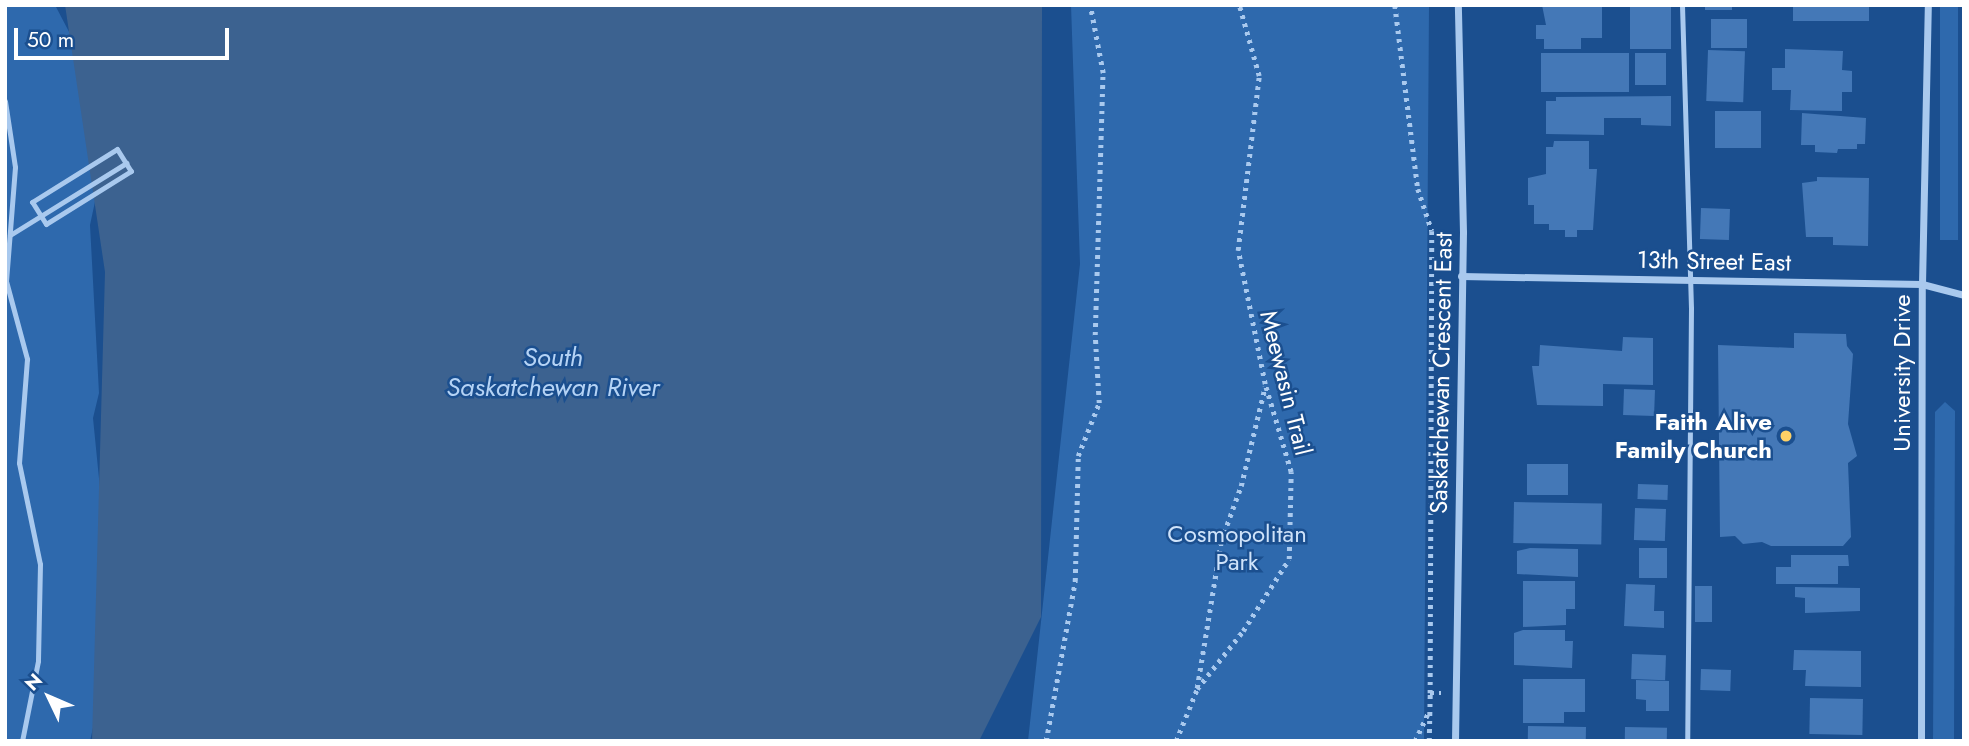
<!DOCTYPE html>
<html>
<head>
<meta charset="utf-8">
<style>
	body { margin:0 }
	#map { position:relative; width:1969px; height:746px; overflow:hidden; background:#1b4f8f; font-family:Jost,sans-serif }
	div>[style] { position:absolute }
	.green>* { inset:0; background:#2e69ad; transform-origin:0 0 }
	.water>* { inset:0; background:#3c6290 }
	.building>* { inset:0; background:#4478b7; transform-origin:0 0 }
	.path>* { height:4.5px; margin-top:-2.25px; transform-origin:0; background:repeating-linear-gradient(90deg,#a9c9ee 0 3.5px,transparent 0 8.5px) }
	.lane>* { height:5px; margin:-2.5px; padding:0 2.5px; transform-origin:2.5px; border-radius:2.5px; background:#a9c9ee }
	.street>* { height:7px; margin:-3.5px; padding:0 3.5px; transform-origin:3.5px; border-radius:3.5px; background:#a9c9ee }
	.dots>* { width:19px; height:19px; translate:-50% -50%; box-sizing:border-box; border:4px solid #1b4f8f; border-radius:50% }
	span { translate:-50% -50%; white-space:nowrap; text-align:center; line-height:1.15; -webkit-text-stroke:5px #1b4f8f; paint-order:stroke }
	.street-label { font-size:24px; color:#fff }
	.poi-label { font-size:24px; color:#fff; font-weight:700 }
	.right { translate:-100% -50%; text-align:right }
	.park-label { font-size:24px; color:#cfe3fa }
	.water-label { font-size:26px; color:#b5d3f5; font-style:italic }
	.frame { position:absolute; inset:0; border:7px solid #fff; pointer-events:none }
	.north { position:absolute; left:14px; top:662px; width:70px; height:70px; -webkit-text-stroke:5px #1b4f8f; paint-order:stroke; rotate:314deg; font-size:19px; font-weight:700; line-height:28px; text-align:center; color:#fff }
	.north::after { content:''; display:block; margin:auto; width:24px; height:32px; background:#fff; clip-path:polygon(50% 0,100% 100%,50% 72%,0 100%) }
	.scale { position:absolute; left:14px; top:28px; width:215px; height:32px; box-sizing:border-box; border:4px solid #fff; border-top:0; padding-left:9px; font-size:21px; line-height:24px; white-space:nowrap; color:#fff; -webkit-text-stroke:5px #1b4f8f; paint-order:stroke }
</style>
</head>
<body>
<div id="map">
	<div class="green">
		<div style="clip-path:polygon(5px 5px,55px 5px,78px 49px,96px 197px,90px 225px,99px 393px,93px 418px,108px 569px,99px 701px,90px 741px,5px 741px)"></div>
		<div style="clip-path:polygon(1071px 5px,1429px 5px,1424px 741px,1028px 741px,1080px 264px)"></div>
		<div style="left:1940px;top:5px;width:18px;height:235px"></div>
		<div style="clip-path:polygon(1945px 402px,1955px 411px,1954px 741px,1933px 741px,1935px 412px)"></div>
	</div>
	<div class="water">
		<div style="clip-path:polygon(65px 5px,1042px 5px,1041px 617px,979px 741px,92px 741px,105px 272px)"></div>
	</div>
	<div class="building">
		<div style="clip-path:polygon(1542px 5px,1602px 5px,1602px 38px,1581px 38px,1581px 49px,1544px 49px,1544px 39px,1536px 39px,1536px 25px,1546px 25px)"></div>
		<div style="left:1630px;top:5px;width:41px;height:44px"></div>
		<div style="left:1705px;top:5px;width:27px;height:5px"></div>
		<div style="left:1793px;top:5px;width:76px;height:16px"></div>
		<div style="left:1711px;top:19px;width:36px;height:29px"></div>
		<div style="clip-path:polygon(1785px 49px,1843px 51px,1842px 70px,1852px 71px,1852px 92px,1842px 92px,1842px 111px,1790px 110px,1791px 90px,1772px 90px,1772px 68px,1785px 68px)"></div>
		<div style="left:1708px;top:50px;width:37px;height:51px;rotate:2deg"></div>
		<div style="left:1541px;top:53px;width:88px;height:39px"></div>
		<div style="left:1635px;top:53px;width:31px;height:32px"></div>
		<div style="clip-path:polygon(1671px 96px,1671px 126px,1641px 125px,1641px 118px,1604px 118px,1604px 135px,1546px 134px,1546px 101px,1556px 101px,1556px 97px)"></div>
		<div style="left:1715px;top:111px;width:46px;height:37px"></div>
		<div style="clip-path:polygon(1802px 113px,1866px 118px,1865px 144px,1857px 144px,1857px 149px,1838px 149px,1837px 153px,1815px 152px,1815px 145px,1801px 145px)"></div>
		<div style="clip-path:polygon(1554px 141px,1589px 141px,1589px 169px,1597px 169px,1593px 230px,1577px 230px,1577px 237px,1565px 237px,1565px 230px,1549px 230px,1549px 224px,1534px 224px,1534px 205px,1528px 205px,1528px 178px,1546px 174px,1546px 147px,1553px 147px)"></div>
		<div style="clip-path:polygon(1817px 177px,1869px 178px,1868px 246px,1833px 245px,1833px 237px,1806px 237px,1802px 183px,1817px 181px)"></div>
		<div style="left:1701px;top:208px;width:29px;height:31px;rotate:2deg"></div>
		<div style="clip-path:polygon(1794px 333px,1846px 334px,1847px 346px,1853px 354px,1848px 424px,1857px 456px,1848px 463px,1851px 537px,1843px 546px,1771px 546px,1762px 542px,1743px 544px,1735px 536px,1720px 537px,1718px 345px,1794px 348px)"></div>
		<div style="clip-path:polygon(1623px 337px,1653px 338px,1653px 385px,1603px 384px,1603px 406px,1537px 405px,1532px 366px,1539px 366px,1540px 345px,1622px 351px)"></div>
		<div style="left:1624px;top:389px;width:31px;height:26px;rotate:2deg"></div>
		<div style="left:1527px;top:464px;width:41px;height:31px"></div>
		<div style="left:1638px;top:484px;width:30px;height:15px;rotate:2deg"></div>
		<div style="left:1514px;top:502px;width:88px;height:41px;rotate:1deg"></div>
		<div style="left:1635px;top:508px;width:31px;height:32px;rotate:2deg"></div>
		<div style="clip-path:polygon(1530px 548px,1578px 549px,1578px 577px,1517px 574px,1517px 551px)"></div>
		<div style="left:1639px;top:548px;width:28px;height:30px"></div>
		<div style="clip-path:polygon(1791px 555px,1848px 555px,1849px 566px,1838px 566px,1838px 584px,1776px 584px,1776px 567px,1791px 567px)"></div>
		<div style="clip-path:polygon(1523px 581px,1575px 581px,1575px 609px,1566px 609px,1566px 625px,1523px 627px)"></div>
		<div style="clip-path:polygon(1626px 584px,1655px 585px,1654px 611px,1664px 611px,1664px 628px,1624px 626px)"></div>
		<div style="left:1695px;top:586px;width:17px;height:36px"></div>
		<div style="clip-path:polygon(1795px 587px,1860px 588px,1860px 611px,1805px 613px,1805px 598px,1795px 597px)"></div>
		<div style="clip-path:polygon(1523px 630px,1565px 630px,1565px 641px,1573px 641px,1572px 668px,1514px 665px,1514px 633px)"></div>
		<div style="clip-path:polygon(1794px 650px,1861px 651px,1861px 687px,1805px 686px,1806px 670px,1793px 670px)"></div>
		<div style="left:1632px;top:654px;width:34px;height:25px;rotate:2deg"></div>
		<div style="left:1701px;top:669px;width:30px;height:21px;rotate:2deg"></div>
		<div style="clip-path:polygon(1523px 679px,1585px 679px,1585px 712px,1564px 712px,1564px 723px,1523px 723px)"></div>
		<div style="clip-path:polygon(1636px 680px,1669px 681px,1669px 711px,1646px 711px,1646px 700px,1636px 699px)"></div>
		<div style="left:1810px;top:698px;width:53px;height:36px;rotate:1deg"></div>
		<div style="left:1528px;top:726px;width:58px;height:16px;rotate:1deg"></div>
		<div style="left:1625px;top:727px;width:42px;height:14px;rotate:1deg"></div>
	</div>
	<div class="path">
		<div style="left:1395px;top:5px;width:185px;rotate:82.9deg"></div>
		<div style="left:1418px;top:189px;width:44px;rotate:71.6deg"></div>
		<div style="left:1432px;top:231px;width:462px;rotate:90.2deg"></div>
		<div style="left:1197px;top:688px;width:149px;rotate:-80.7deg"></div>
		<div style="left:1221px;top:541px;width:59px;rotate:-70deg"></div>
		<div style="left:1241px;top:486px;width:102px;rotate:-76.4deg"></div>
		<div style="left:1046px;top:741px;width:163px;rotate:-79.7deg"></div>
		<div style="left:1075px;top:581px;width:125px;rotate:-88.6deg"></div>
		<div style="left:1078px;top:456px;width:57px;rotate:-68.4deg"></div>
		<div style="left:1099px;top:403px;width:68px;rotate:-93.4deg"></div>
		<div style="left:1095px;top:335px;width:262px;rotate:-88.3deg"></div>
		<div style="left:1103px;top:73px;width:69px;rotate:-100.8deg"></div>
		<div style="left:1176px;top:741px;width:56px;rotate:-68deg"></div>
		<div style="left:1197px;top:689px;width:74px;rotate:-51.6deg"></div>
		<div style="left:1243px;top:631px;width:85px;rotate:-57.4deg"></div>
		<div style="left:1289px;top:559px;width:87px;rotate:-88.7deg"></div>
		<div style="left:1291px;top:472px;width:92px;rotate:-106.5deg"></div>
		<div style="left:1265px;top:384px;width:137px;rotate:-101.4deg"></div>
		<div style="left:1238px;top:250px;width:175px;rotate:-83.1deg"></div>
		<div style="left:1259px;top:76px;width:74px;rotate:-105.7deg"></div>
		<div style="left:1415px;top:741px;width:31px;rotate:-65deg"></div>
		<div style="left:1429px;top:741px;width:48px;rotate:-88.8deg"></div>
		<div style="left:1430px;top:693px;width:11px"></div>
	</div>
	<div class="lane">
		<div style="left:1682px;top:5px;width:303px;rotate:88.3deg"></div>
		<div style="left:1691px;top:308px;width:433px;rotate:90.5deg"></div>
		<div style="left:5px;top:101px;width:67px;rotate:81.4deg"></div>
		<div style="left:15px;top:167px;width:114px;rotate:94.5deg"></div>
		<div style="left:6px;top:281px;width:81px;rotate:74.9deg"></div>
		<div style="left:27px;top:359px;width:104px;rotate:94.4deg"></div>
		<div style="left:19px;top:463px;width:103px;rotate:78.3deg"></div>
		<div style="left:40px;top:564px;width:97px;rotate:91.2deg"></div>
		<div style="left:38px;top:661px;width:82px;rotate:101.3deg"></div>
		<div style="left:117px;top:149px;width:26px;rotate:58deg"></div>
		<div style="left:131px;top:171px;width:100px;rotate:148.1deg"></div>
		<div style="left:46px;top:224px;width:26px;rotate:-122deg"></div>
		<div style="left:32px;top:202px;width:100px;rotate:-31.9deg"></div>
		<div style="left:10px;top:235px;width:137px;rotate:-31.8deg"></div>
	</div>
	<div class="street">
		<div style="left:1461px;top:276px;width:461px;rotate:1deg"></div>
		<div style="left:1922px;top:284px;width:43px;rotate:14.7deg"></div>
		<div style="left:1455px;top:741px;width:509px;rotate:-89.1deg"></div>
		<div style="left:1463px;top:232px;width:227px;rotate:-91.3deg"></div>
		<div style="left:1921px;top:741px;width:457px;rotate:-89.9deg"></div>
		<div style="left:1922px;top:284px;width:279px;rotate:-88.8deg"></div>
	</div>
	<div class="dots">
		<div style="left:1786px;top:436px;background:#ffd166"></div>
	</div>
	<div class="street-label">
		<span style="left:1714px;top:261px;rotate:1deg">13th Street East</span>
		<span style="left:1441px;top:373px;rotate:-89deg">Saskatchewan Crescent East</span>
		<span style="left:1902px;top:373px;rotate:-90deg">University Drive</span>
		<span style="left:1286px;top:383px;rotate:76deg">Meewasin Trail</span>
	</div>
	<div class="poi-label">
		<span class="right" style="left:1772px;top:436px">Faith Alive<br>Family Church</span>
	</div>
	<div class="park-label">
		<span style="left:1237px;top:548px">Cosmopolitan<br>Park</span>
	</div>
	<div class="water-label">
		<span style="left:553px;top:373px">South<br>Saskatchewan River</span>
	</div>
	<div class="frame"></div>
	<div class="north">N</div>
	<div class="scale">50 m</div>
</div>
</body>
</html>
